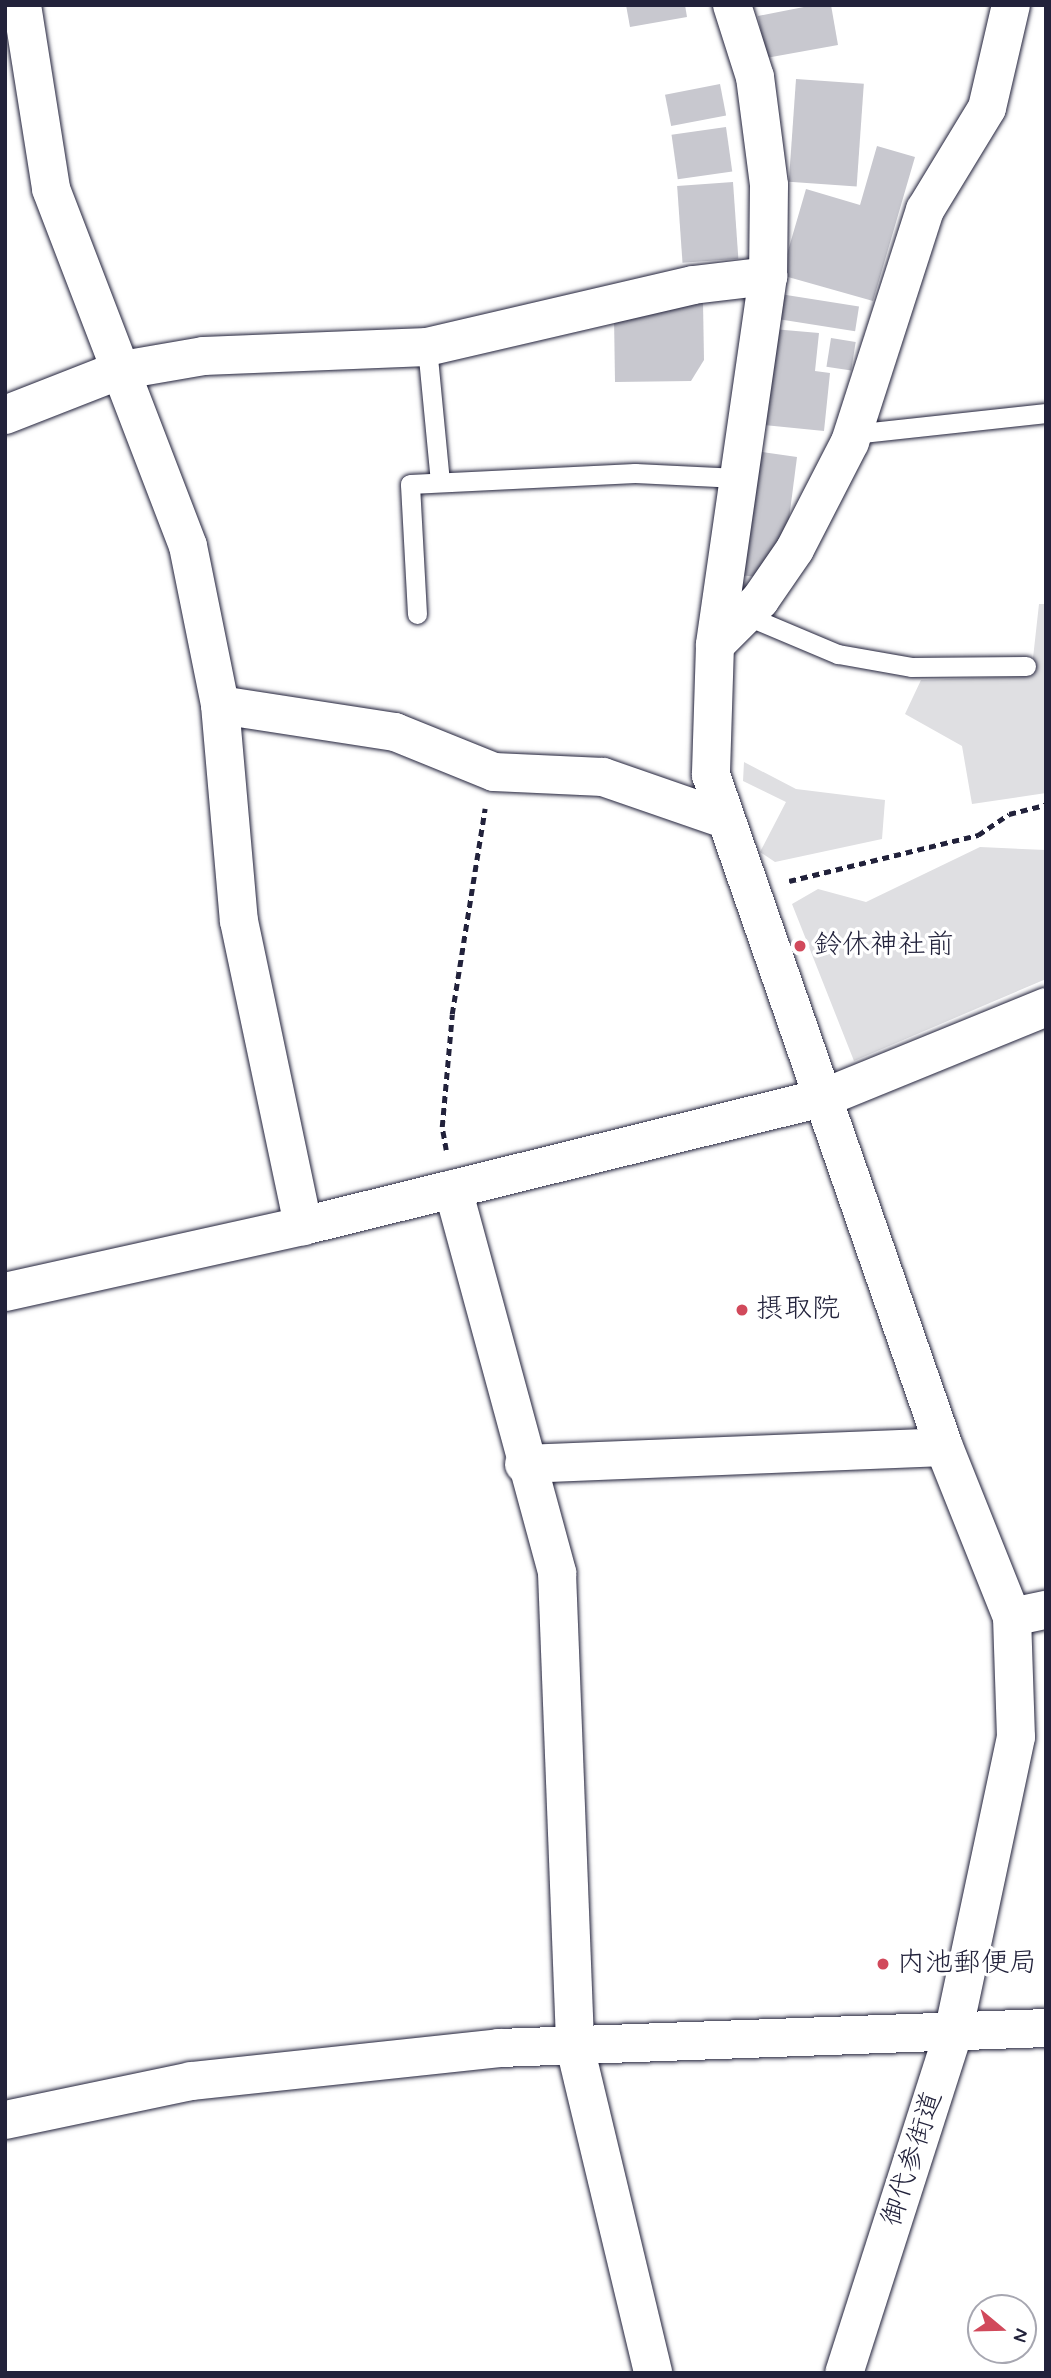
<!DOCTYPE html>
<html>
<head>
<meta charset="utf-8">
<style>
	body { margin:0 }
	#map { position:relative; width:1051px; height:2378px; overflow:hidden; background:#fff; font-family:Mynerve,"Klee One",sans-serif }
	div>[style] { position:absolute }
	.green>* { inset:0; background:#dfdfe2 }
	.building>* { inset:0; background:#c8c8cf; transform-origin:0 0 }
	.path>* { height:4.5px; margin-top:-2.25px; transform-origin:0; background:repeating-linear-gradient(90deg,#22223b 0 7px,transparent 0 12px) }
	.roads { filter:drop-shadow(0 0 2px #22223b) drop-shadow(0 0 2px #22223b) }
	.lane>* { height:19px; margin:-9.5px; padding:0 9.5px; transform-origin:9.5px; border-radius:9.5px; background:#fff }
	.street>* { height:38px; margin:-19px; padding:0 19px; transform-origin:19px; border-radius:19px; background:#fff }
	.dots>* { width:19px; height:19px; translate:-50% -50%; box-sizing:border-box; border:4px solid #fff; border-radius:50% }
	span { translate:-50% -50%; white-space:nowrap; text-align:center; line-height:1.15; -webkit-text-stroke:7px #fff; paint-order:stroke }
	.poi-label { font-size:28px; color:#22223b }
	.left { translate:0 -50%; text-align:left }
	.street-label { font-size:28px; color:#22223b }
	.frame { position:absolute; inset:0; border:7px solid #22223b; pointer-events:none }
	.north { position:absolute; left:967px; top:2294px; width:70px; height:70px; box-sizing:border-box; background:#fff; border:2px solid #a7a7b1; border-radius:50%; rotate:109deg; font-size:19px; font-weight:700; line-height:28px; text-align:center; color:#22223b }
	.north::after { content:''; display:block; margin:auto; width:24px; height:32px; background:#d1495b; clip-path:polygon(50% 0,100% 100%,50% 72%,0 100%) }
</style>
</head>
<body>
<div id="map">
	<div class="green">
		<div style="clip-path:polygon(1039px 604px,1046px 604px,1046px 793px,972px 804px,962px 746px,905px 714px,921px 680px,1031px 676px)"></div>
		<div style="clip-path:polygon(744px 762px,796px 789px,885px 800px,882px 839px,775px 862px,760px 852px,786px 802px,743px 781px)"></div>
		<div style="clip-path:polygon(980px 847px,1046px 850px,1046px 979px,854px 1061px,792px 904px,818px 889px,866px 902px)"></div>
	</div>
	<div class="building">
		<div style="clip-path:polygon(626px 5px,685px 5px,687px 17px,630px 27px)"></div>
		<div style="clip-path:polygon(814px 5px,831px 5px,838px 45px,766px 58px,758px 16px)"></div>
		<div style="left:796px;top:79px;width:68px;height:103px;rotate:4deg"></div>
		<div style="left:720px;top:84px;width:32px;height:56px;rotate:79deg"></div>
		<div style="left:726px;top:127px;width:45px;height:55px;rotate:82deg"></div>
		<div style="clip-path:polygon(877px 146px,915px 157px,873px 301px,781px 275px,806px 189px,860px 205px)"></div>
		<div style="left:733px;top:182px;width:77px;height:56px;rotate:86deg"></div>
		<div style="left:780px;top:294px;width:80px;height:25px;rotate:9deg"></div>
		<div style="clip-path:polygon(703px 302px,704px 360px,691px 381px,615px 382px,614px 316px)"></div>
		<div style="clip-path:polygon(773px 329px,819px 333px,815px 371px,830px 373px,824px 431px,764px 425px)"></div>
		<div style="left:831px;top:338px;width:25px;height:29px;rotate:9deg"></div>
		<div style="clip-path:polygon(756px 451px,797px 457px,788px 527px,757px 577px,740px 575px)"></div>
	</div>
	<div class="path">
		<div style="left:789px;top:881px;width:195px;rotate:-13.7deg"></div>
		<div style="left:978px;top:835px;width:37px;rotate:-34deg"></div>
		<div style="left:1009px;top:814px;width:38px;rotate:-14deg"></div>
		<div style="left:446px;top:1150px;width:23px;rotate:-100deg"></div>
		<div style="left:442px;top:1127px;width:113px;rotate:-84.9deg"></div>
		<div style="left:452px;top:1014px;width:208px;rotate:-80.9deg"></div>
	</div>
	<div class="roads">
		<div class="lane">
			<div style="left:427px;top:347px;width:135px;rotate:84.5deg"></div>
			<div style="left:853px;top:434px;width:194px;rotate:-6.2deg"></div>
			<div style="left:417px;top:614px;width:130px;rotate:-93.1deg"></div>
			<div style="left:410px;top:484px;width:225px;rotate:-2.8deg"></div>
			<div style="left:635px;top:473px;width:103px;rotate:2.8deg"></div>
			<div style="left:745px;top:615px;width:101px;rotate:22.8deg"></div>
			<div style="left:838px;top:654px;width:74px;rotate:10.1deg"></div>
			<div style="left:911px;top:667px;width:115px;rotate:-0.5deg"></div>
		</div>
		<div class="street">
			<div style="left:22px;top:5px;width:186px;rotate:81deg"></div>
			<div style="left:51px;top:189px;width:382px;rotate:69deg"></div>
			<div style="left:188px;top:546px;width:162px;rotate:78.6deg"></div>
			<div style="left:220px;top:705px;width:217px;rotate:85deg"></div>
			<div style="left:239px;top:921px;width:312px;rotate:78.1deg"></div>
			<div style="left:732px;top:5px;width:76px;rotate:72.3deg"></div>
			<div style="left:755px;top:77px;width:109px;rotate:82.6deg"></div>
			<div style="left:769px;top:185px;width:91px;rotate:90.6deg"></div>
			<div style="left:768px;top:276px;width:373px;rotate:98.2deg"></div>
			<div style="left:715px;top:645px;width:130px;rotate:91.8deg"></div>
			<div style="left:711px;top:775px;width:711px;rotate:70.88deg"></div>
			<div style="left:944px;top:1447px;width:183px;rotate:68.2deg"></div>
			<div style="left:1012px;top:1617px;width:120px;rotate:88.1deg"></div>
			<div style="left:1016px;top:1737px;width:304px;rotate:102deg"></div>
			<div style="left:953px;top:2034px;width:356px;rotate:107.8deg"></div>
			<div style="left:5px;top:415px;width:120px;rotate:-21.4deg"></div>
			<div style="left:117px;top:371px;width:88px;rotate:-9.8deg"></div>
			<div style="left:204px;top:356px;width:223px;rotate:-2.3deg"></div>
			<div style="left:427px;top:347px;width:273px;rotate:-13.1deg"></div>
			<div style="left:693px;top:285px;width:76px;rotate:-6.8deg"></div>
			<div style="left:715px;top:645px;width:64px;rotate:-45deg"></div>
			<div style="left:760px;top:600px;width:62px;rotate:-55.5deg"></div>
			<div style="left:795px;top:549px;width:120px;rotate:-62.8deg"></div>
			<div style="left:850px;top:442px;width:244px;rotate:-72.1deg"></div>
			<div style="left:925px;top:210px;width:119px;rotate:-58.7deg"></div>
			<div style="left:987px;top:108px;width:106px;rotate:-76.9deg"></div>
			<div style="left:220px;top:705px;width:177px;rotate:8.8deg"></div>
			<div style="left:395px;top:732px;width:107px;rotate:22deg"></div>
			<div style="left:494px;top:772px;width:109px;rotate:2.6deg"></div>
			<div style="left:603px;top:777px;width:128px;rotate:19.1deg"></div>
			<div style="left:453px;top:1189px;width:398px;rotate:74.8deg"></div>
			<div style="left:557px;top:1573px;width:474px;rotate:87.8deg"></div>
			<div style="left:575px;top:2047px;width:335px;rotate:76.5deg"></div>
			<div style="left:5px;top:1292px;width:305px;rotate:-12.5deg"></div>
			<div style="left:303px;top:1226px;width:539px;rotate:-13.86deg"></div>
			<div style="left:826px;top:1097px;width:238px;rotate:-22.2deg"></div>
			<div style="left:524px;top:1464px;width:420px;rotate:-2.3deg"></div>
			<div style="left:1012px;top:1617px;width:35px;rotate:-12deg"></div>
			<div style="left:5px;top:2120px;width:190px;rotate:-11.8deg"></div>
			<div style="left:191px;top:2081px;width:310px;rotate:-6.1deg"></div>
			<div style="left:499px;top:2048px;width:547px;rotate:-2.09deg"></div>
		</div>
	</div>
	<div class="dots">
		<div style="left:800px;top:946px;background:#d1495b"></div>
		<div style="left:742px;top:1310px;background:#d1495b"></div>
		<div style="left:883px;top:1964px;background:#d1495b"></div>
	</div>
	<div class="poi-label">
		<span class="left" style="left:814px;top:946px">鈴休神社前</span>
		<span class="left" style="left:756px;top:1310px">摂取院</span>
		<span class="left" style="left:897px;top:1964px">内池郵便局</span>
	</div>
	<div class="street-label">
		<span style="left:913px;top:2159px;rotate:-72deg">御代参街道</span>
	</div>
	<div class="frame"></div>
	<div class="north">N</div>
</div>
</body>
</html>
